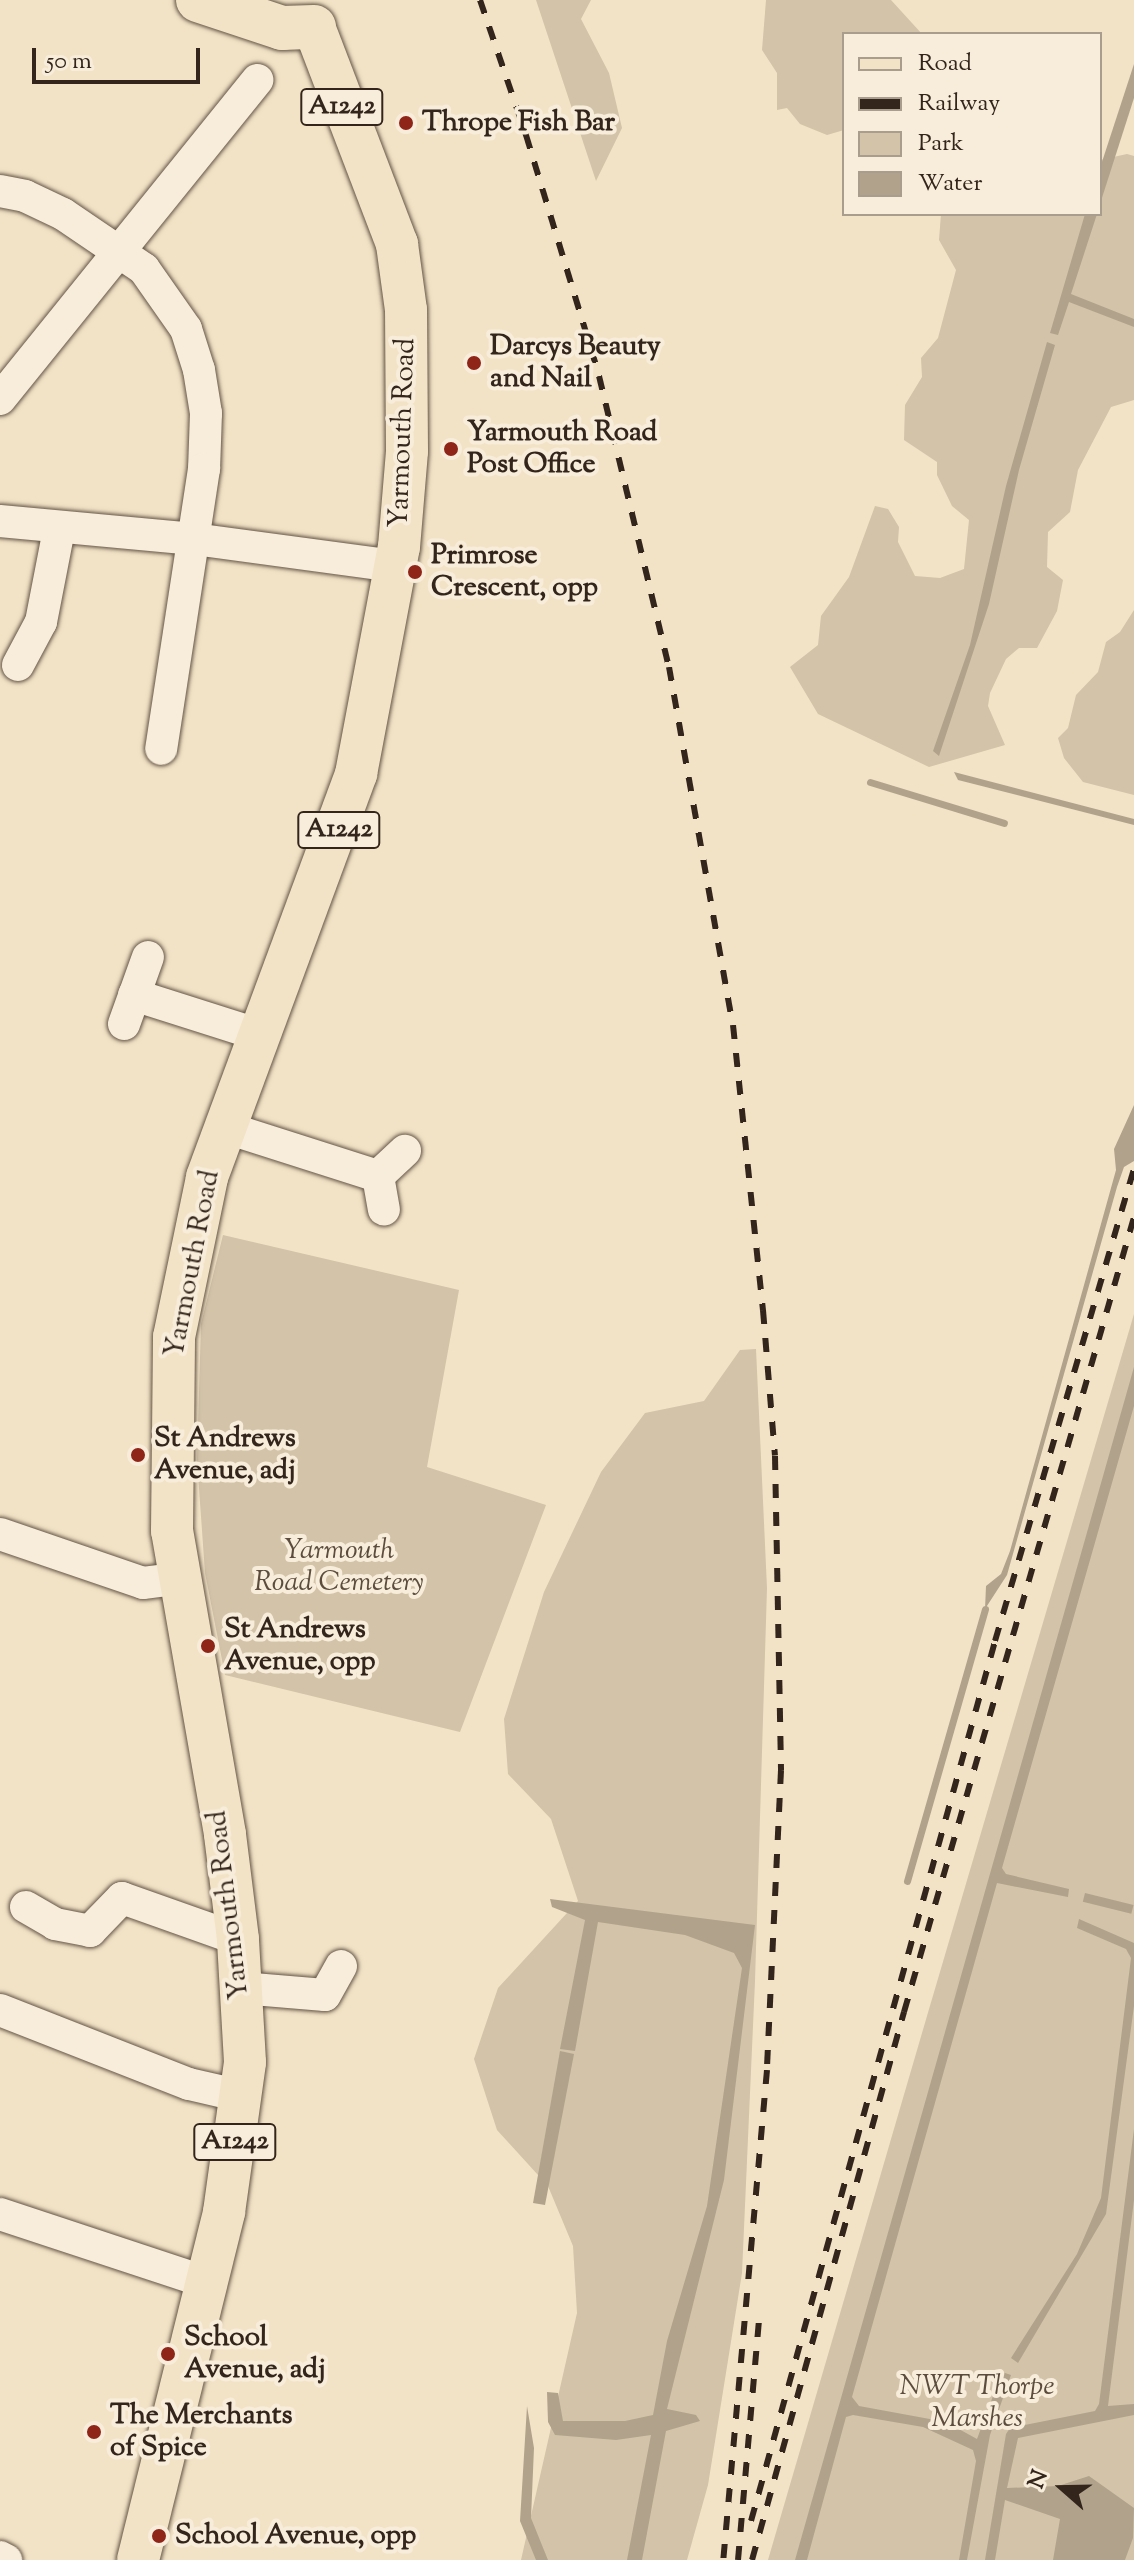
<!DOCTYPE html>
<html>
<head>
<meta charset="utf-8">
<style>
	body { margin:0 }
	#map { position:relative; width:1134px; height:2560px; overflow:hidden; background:#f2e3c6; font-family:"Sorts Mill Goudy",serif }
	div>[style] { position:absolute }
	.green>* { inset:0; background:#d2c3a9 }
	.water>* { inset:0; background:#b1a28c; transform-origin:0 0 }
	.stream>* { height:7px; margin:-3.5px; padding:0 3.5px; transform-origin:3.5px; border-radius:3.5px; background:#b1a28c }
	.roads { filter:drop-shadow(0 0 2px #635446) drop-shadow(0 0 2px #635446) }
	.minor>* { height:32px; margin:-16px; padding:0 16px; transform-origin:16px; border-radius:16px; background:#f7edda }
	.major>* { height:42px; margin:-21px; padding:0 21px; transform-origin:21px; border-radius:21px; background:#f2e3c6 }
	.highway>* { height:44px; margin:-22px; padding:0 22px; transform-origin:22px; border-radius:22px; background:#f2e3c6 }
	.rail>* { height:6px; margin-top:-3px; transform-origin:0; background:repeating-linear-gradient(90deg,#33251b 0 14px,transparent 0 28px) }
	.dots>* { width:22px; height:22px; translate:-50% -50%; box-sizing:border-box; border:4px solid #f7edda; border-radius:50% }
	span { translate:-50% -50%; white-space:nowrap; text-align:center; line-height:1.15; -webkit-text-stroke:8px #f7edda; paint-order:stroke }
	.shield-label span { padding:2px 6px; background:#f7edda; border:2px solid; border-radius:6px; -webkit-text-stroke-width:0 }
	.shield-label { font-size:26px; color:#33251b; font-weight:700 }
	.poi-label { font-size:28px; color:#33251b; font-weight:700 }
	.left { translate:0 -50%; text-align:left }
	.street-label { font-size:28px; color:#33251b }
	.park-label { font-size:28px; color:#5b4c3e; font-style:italic }
	.legend { position:absolute; left:842px; top:32px; width:260px; height:184px; box-sizing:border-box; background:#f7edda; border:2px solid #a99d8e; margin:0; padding:10px 14px; list-style:none; font-size:24px; color:#33251b }
	.legend li { display:flex; align-items:center; gap:16px; height:40px }
	.legend b { width:40px; border:2px solid #a99d8e }
	.north { position:absolute; left:1022px; top:2448px; width:80px; height:80px; -webkit-text-stroke:6px #f7edda; paint-order:stroke; rotate:290deg; font-size:22px; font-weight:700; line-height:32px; text-align:center; color:#33251b }
	.north::after { content:''; display:block; margin:auto; width:28px; height:36px; background:#33251b; clip-path:polygon(50% 0,100% 100%,50% 72%,0 100%) }
	.scale { position:absolute; left:32px; top:48px; width:168px; height:36px; box-sizing:border-box; border:4px solid #33251b; border-top:0; padding-left:10px; font-size:24px; line-height:28px; white-space:nowrap; color:#33251b; -webkit-text-stroke:6px #f7edda; paint-order:stroke }
</style>
</head>
<body>
<div id="map">
	<div class="green">
		<div style="clip-path:polygon(536px 0,591px 0,581px 19px,609px 73px,622px 128px,596px 181px)"></div>
		<div style="clip-path:polygon(766px 0,891px 0,922px 34px,844px 34px,844px 130px,827px 135px,800px 124px,787px 108px,777px 110px,777px 73px,762px 50px)"></div>
		<div style="clip-path:polygon(1127px 154px,1134px 156px,1134px 400px,1111px 407px,1078px 470px,1070px 512px,1048px 532px,1047px 567px,1063px 580px,1057px 611px,1037px 648px,1019px 648px,1006px 659px,990px 693px,988px 706px,1005px 745px,929px 767px,818px 714px,790px 667px,818px 645px,821px 616px,849px 577px,875px 506px,888px 509px,899px 527px,898px 542px,915px 576px,940px 578px,964px 569px,969px 520px,952px 506px,937px 475px,937px 462px,904px 440px,905px 405px,922px 377px,921px 358px,938px 338px,956px 270px,939px 240px,941px 214px,1100px 214px,1100px 160px)"></div>
		<div style="clip-path:polygon(1134px 610px,1134px 795px,1083px 782px,1064px 758px,1058px 738px,1068px 728px,1076px 695px,1098px 672px,1106px 642px,1120px 632px)"></div>
		<div style="clip-path:polygon(223px 1235px,459px 1290px,427px 1467px,546px 1505px,460px 1732px,225px 1675px,205px 1573px,197px 1460px,201px 1324px)"></div>
		<div style="clip-path:polygon(1134px 1314px,1134px 2560px,768px 2560px,927px 2016px)"></div>
		<div style="clip-path:polygon(756px 1349px,767px 1588px,755px 1981px,742px 2273px,708px 2485px,687px 2560px,521px 2560px,577px 2313px,573px 2246px,548px 2186px,497px 2130px,474px 2059px,498px 1988px,578px 1901px,551px 1819px,508px 1774px,504px 1719px,544px 1592px,601px 1472px,645px 1413px,704px 1401px,740px 1350px)"></div>
	</div>
	<div class="water">
		<div style="clip-path:polygon(1134px 64px,1134px 98px,1100px 204px,1100px 168px)"></div>
		<div style="clip-path:polygon(1085px 214px,1097px 214px,1071px 294px,1134px 319px,1134px 327px,1069px 302px,1058px 335px,1050px 333px)"></div>
		<div style="clip-path:polygon(1047px 342px,1055px 345px,1019px 470px,989px 604px,939px 756px,933px 751px,970px 645px,1006px 486px)"></div>
		<div style="clip-path:polygon(954px 772px,1134px 819px,1134px 825px,958px 780px)"></div>
		<div style="clip-path:polygon(1134px 1105px,1134px 1161px,1124px 1167px,1117px 1187px,1007px 1575px,985px 1609px,986px 1586px,1001px 1574px,1010px 1551px,1116px 1170px,1114px 1149px)"></div>
		<div style="clip-path:polygon(1134px 1367px,1134px 1406px,1002px 1868px,1006px 1874px,1069px 1889px,1068px 1897px,997px 1883px,852px 2397px,859px 2406px,946px 2422px,977px 2439px,1002px 2372px,1011px 2375px,990px 2435px,967px 2560px,959px 2560px,976px 2461px,973px 2450px,923px 2427px,853px 2415px,846px 2417px,807px 2560px,795px 2560px)"></div>
		<div style="left:1085px;top:1893px;width:50px;height:9px;rotate:14deg"></div>
		<div style="clip-path:polygon(550px 1899px,755px 1925px,724px 2180px,667px 2409px,696px 2415px,700px 2421px,666px 2431px,642px 2560px,627px 2560px,651px 2435px,616px 2440px,555px 2435px,548px 2422px,547px 2392px,558px 2393px,563px 2421px,625px 2421px,653px 2415px,667px 2341px,707px 2206px,742px 1968px,734px 1953px,685px 1935px,598px 1922px,575px 2051px,560px 2049px,585px 1920px,552px 1907px)"></div>
		<div style="clip-path:polygon(1079px 1919px,1134px 1943px,1134px 2006px,1106px 2214px,1018px 2363px,1011px 2358px,1077px 2254px,1101px 2198px,1131px 1958px,1126px 1949px,1077px 1928px)"></div>
		<div style="clip-path:polygon(560px 2051px,574px 2054px,545px 2205px,533px 2203px)"></div>
		<div style="clip-path:polygon(1134px 2129px,1134px 2200px,1108px 2406px,1134px 2404px,1134px 2415px,1018px 2438px,1007px 2488px,1058px 2486px,1089px 2476px,1134px 2508px,1133px 2538px,1125px 2560px,1053px 2560px,1060px 2519px,1005px 2500px,995px 2560px,985px 2560px,1006px 2434px,1010px 2428px,1095px 2411px,1099px 2404px)"></div>
		<div style="clip-path:polygon(527px 2406px,534px 2448px,531px 2518px,548px 2560px,536px 2560px,520px 2521px)"></div>
	</div>
	<div class="stream">
		<div style="left:870px;top:782px;width:140px;rotate:17deg"></div>
		<div style="left:907px;top:1881px;width:283px;rotate:-74deg"></div>
	</div>
	<div class="roads">
		<div class="minor">
			<div style="left:0;top:191px;width:25px;rotate:11deg"></div>
			<div style="left:25px;top:196px;width:42px;rotate:25.3deg"></div>
			<div style="left:63px;top:214px;width:98px;rotate:34.2deg"></div>
			<div style="left:144px;top:269px;width:73px;rotate:55deg"></div>
			<div style="left:186px;top:329px;width:43px;rotate:72.4deg"></div>
			<div style="left:199px;top:370px;width:44px;rotate:80.8deg"></div>
			<div style="left:206px;top:413px;width:56px;rotate:92deg"></div>
			<div style="left:204px;top:469px;width:283px;rotate:98.7deg"></div>
			<div style="left:0;top:399px;width:410px;rotate:-51.1deg"></div>
			<div style="left:0;top:521px;width:195px;rotate:5.3deg"></div>
			<div style="left:194px;top:539px;width:203px;rotate:7.7deg"></div>
			<div style="left:18px;top:665px;width:49px;rotate:-61.9deg"></div>
			<div style="left:41px;top:622px;width:95px;rotate:-79deg"></div>
			<div style="left:134px;top:995px;width:132px;rotate:17.6deg"></div>
			<div style="left:124px;top:1024px;width:71px;rotate:-70.3deg"></div>
			<div style="left:224px;top:1127px;width:162px;rotate:17.7deg"></div>
			<div style="left:378px;top:1176px;width:34px;rotate:80deg"></div>
			<div style="left:378px;top:1176px;width:37px;rotate:-43deg"></div>
			<div style="left:0;top:1534px;width:151px;rotate:18.9deg"></div>
			<div style="left:143px;top:1583px;width:35px;rotate:-7deg"></div>
			<div style="left:26px;top:1907px;width:34px;rotate:30deg"></div>
			<div style="left:55px;top:1924px;width:36px;rotate:11deg"></div>
			<div style="left:90px;top:1931px;width:46px;rotate:-45.9deg"></div>
			<div style="left:122px;top:1898px;width:123px;rotate:19.5deg"></div>
			<div style="left:241px;top:1988px;width:84px;rotate:4.8deg"></div>
			<div style="left:325px;top:1995px;width:33px;rotate:-61deg"></div>
			<div style="left:0;top:2010px;width:203px;rotate:21.4deg"></div>
			<div style="left:189px;top:2084px;width:53px;rotate:13deg"></div>
			<div style="left:0;top:2214px;width:217px;rotate:18.3deg"></div>
			<div style="left:0;top:2557px;width:7px;rotate:27deg"></div>
		</div>
		<div class="major">
			<div style="left:138px;top:2560px;width:358px;rotate:-76.1deg"></div>
			<div style="left:224px;top:2212px;width:151px;rotate:-82deg"></div>
			<div style="left:245px;top:2062px;width:123px;rotate:-93.3deg"></div>
			<div style="left:238px;top:1939px;width:106px;rotate:-97.1deg"></div>
			<div style="left:225px;top:1834px;width:308px;rotate:-99.9deg"></div>
			<div style="left:172px;top:1531px;width:194px;rotate:-89.4deg"></div>
			<div style="left:174px;top:1337px;width:163px;rotate:-78.3deg"></div>
			<div style="left:207px;top:1177px;width:430px;rotate:-69.7deg"></div>
			<div style="left:356px;top:774px;width:231px;rotate:-79.3deg"></div>
			<div style="left:399px;top:547px;width:96px;rotate:-85.2deg"></div>
			<div style="left:407px;top:451px;width:141px;rotate:-90.4deg"></div>
			<div style="left:406px;top:310px;width:67px;rotate:-97.8deg"></div>
			<div style="left:397px;top:244px;width:232px;rotate:-110.9deg"></div>
		</div>
		<div class="highway">
			<div style="left:198px;top:0;width:89px;rotate:18.4deg"></div>
			<div style="left:282px;top:28px;width:32px;rotate:-2deg"></div>
		</div>
	</div>
	<div class="rail">
		<div style="left:480px;top:0;width:143px;rotate:71.2deg"></div>
		<div style="left:526px;top:135px;width:252px;rotate:73.1deg"></div>
		<div style="left:599px;top:376px;width:299px;rotate:76.5deg"></div>
		<div style="left:669px;top:667px;width:364px;rotate:79.9deg"></div>
		<div style="left:733px;top:1025px;width:287px;rotate:84deg"></div>
		<div style="left:763px;top:1310px;width:146px;rotate:85.3deg"></div>
		<div style="left:775px;top:1456px;width:314px;rotate:88.9deg"></div>
		<div style="left:781px;top:1770px;width:300px;rotate:92.7deg"></div>
		<div style="left:767px;top:2070px;width:492px;rotate:95.1deg"></div>
		<div style="left:751px;top:2521px;width:913px;rotate:-74.5deg"></div>
		<div style="left:995px;top:1641px;width:491px;rotate:-73.6deg"></div>
		<div style="left:738px;top:2560px;width:240px;rotate:-85deg"></div>
		<div style="left:752px;top:2560px;width:569px;rotate:-74.5deg"></div>
		<div style="left:904px;top:2012px;width:828px;rotate:-73.86deg"></div>
	</div>
	<div class="dots">
		<div style="left:406px;top:123px;background:#8f2418"></div>
		<div style="left:474px;top:363px;background:#8f2418"></div>
		<div style="left:451px;top:449px;background:#8f2418"></div>
		<div style="left:415px;top:572px;background:#8f2418"></div>
		<div style="left:138px;top:1455px;background:#8f2418"></div>
		<div style="left:208px;top:1646px;background:#8f2418"></div>
		<div style="left:168px;top:2354px;background:#8f2418"></div>
		<div style="left:94px;top:2432px;background:#8f2418"></div>
		<div style="left:159px;top:2536px;background:#8f2418"></div>
	</div>
	<div class="shield-label">
		<span style="left:342px;top:107px">A1242</span>
		<span style="left:339px;top:830px">A1242</span>
		<span style="left:235px;top:2142px">A1242</span>
	</div>
	<div class="poi-label">
		<span class="left" style="left:422px;top:123px">Thrope Fish Bar</span>
		<span class="left" style="left:490px;top:363px">Darcys Beauty<br>and Nail</span>
		<span class="left" style="left:467px;top:449px">Yarmouth Road<br>Post Office</span>
		<span class="left" style="left:431px;top:572px">Primrose<br>Crescent, opp</span>
		<span class="left" style="left:154px;top:1455px">St Andrews<br>Avenue, adj</span>
		<span class="left" style="left:224px;top:1646px">St Andrews<br>Avenue, opp</span>
		<span class="left" style="left:184px;top:2354px">School<br>Avenue, adj</span>
		<span class="left" style="left:110px;top:2432px">The Merchants<br>of Spice</span>
		<span class="left" style="left:175px;top:2536px">School Avenue, opp</span>
	</div>
	<div class="street-label">
		<span style="left:403px;top:433px;rotate:-88deg">Yarmouth Road</span>
		<span style="left:193px;top:1264px;rotate:-79deg">Yarmouth Road</span>
		<span style="left:229px;top:1905px;rotate:-97deg">Yarmouth Road</span>
	</div>
	<div class="park-label">
		<span style="left:339px;top:1567px">Yarmouth<br>Road Cemetery</span>
		<span style="left:977px;top:2403px">NWT Thorpe<br>Marshes</span>
	</div>
	<ul class="legend">
	<li><b style="height:10px;background:#f2e3c6"></b>Road</li>
	<li><b style="height:10px;background:#33251b"></b>Railway</li>
	<li><b style="height:22px;background:#d2c3a9"></b>Park</li>
	<li><b style="height:22px;background:#b1a28c"></b>Water</li>
	</ul>
	<div class="north">N</div>
	<div class="scale">50 m</div>
</div>
</body>
</html>
